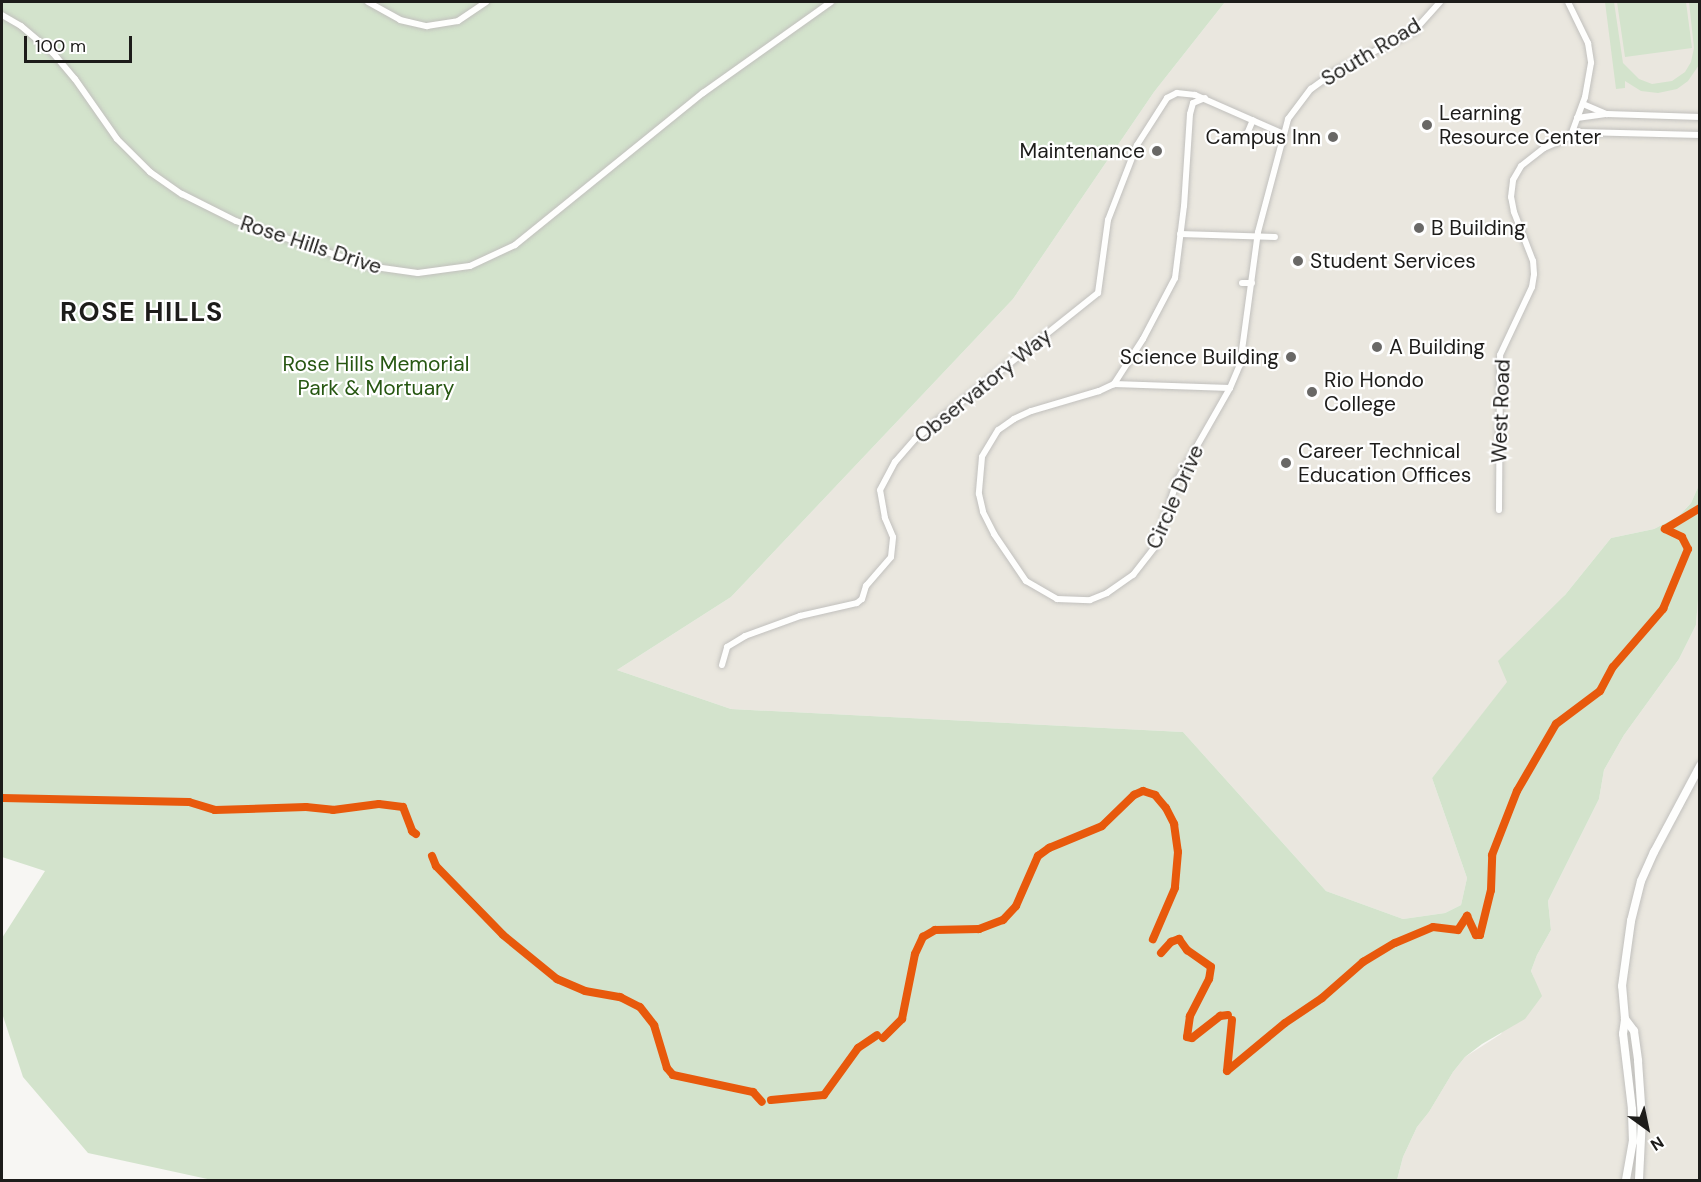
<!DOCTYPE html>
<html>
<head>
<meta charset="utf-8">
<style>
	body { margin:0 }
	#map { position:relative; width:1701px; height:1182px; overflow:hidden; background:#f7f6f3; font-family:"DM Sans",sans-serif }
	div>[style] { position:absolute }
	.built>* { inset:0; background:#eae7df }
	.green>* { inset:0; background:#d3e3cc }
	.roads { filter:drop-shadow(0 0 2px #c1c0bd) drop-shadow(0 0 2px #c1c0bd) }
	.minor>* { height:6px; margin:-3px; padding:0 3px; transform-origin:3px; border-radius:3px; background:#fefefd }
	.tertiary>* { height:8px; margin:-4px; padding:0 4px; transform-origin:4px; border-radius:4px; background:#fefefd }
	.cycleway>* { height:8px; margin:-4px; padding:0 4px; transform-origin:4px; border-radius:4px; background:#e8590c }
	.dots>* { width:16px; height:16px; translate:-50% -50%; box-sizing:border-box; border:3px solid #fff; border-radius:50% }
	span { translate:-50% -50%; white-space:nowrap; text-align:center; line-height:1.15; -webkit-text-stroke:4.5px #fff; paint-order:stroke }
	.street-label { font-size:21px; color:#1d1c1a }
	.poi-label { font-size:21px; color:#1d1c1a }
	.left { translate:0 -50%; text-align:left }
	.right { translate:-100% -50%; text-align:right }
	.park-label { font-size:21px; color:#275712 }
	.district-label { font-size:27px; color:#1d1c1a; font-weight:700; letter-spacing:1.5px }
	.frame { position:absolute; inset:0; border:3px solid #1d1c1a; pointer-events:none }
	.north { position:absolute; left:1617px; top:1098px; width:60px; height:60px; -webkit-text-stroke:4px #fff; paint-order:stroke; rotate:147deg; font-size:16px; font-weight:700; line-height:24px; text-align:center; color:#1d1c1a }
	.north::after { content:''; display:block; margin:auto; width:21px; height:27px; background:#1d1c1a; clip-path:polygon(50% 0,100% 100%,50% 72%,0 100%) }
	.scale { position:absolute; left:24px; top:36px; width:108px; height:27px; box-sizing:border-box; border:3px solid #1d1c1a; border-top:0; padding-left:8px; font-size:18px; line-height:21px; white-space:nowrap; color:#1d1c1a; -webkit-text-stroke:4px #fff; paint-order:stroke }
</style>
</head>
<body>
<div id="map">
	<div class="built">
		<div style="clip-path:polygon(1225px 2px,1699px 2px,1699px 485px,1691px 503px,1679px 516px,1654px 529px,1611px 538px,1565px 595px,1508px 682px,1432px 778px,1467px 878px,1461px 905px,1445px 913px,1403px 919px,1326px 891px,1183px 732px,731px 709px,617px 670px,731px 597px,1013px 299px,1154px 92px)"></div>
		<div style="clip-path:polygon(1699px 573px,1699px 1180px,1397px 1180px,1403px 1157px,1417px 1127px,1429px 1112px,1453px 1072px,1465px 1057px,1501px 1034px,1534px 978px,1531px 971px,1537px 955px,1551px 930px,1548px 901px,1599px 799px,1604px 770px,1624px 735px,1679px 659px,1696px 625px)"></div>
	</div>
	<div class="green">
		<div style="clip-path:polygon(2px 2px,1225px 2px,1154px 92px,1013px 299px,731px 597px,617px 670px,731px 709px,1183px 732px,1326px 891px,1403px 919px,1445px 913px,1461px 905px,1467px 878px,1432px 778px,1507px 682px,1498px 661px,1565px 595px,1611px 538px,1654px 529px,1679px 516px,1691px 503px,1699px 485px,1700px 573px,1696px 625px,1679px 659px,1624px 735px,1604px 770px,1599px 799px,1548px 901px,1551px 930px,1537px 955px,1531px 971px,1542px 996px,1525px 1019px,1482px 1044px,1465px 1057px,1453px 1072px,1429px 1112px,1417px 1127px,1403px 1157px,1397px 1180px,212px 1180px,88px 1153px,23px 1077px,2px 1013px,2px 938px,45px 871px,2px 857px)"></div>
		<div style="clip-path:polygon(1605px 2px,1614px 2px,1623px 63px,1639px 79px,1652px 84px,1672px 81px,1685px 72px,1691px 62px,1694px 48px,1689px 2px,1698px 2px,1699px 65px,1688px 81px,1677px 89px,1658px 93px,1641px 91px,1625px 81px,1625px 88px,1616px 89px)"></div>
		<div style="clip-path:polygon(1617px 2px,1686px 2px,1692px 48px,1625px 57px)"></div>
	</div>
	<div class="roads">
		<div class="minor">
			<div style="left:368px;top:2px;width:37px;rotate:29deg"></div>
			<div style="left:400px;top:20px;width:28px;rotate:13deg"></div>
			<div style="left:427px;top:26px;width:31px;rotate:-9deg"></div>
			<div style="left:458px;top:21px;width:34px;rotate:-34deg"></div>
			<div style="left:1568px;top:2px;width:46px;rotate:64deg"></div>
			<div style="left:1588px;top:43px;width:20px;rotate:81deg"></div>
			<div style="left:1591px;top:63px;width:35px;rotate:100deg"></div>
			<div style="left:1585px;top:97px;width:40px;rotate:110.2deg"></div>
			<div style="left:2px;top:15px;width:22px;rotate:30deg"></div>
			<div style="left:21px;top:26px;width:42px;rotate:40.2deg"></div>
			<div style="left:53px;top:53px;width:34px;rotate:50deg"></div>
			<div style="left:75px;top:79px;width:73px;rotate:55deg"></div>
			<div style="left:117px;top:139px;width:47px;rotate:45deg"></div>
			<div style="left:150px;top:172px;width:39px;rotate:35deg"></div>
			<div style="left:182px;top:194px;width:60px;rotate:26.6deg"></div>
			<div style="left:236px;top:221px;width:139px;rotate:18.8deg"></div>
			<div style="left:368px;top:266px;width:50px;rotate:8deg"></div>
			<div style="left:418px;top:273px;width:52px;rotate:-7.7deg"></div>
			<div style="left:470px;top:266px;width:50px;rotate:-25deg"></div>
			<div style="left:515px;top:245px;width:242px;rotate:-39deg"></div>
			<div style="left:703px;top:93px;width:157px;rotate:-35.4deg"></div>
			<div style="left:1205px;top:98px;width:13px;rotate:157deg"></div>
			<div style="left:1193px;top:103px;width:11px;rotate:105deg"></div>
			<div style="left:1190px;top:114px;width:92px;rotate:93.7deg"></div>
			<div style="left:1184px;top:206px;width:73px;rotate:97.1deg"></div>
			<div style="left:1175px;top:278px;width:69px;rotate:117.7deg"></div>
			<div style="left:1143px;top:339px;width:54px;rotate:122.8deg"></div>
			<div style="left:1114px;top:384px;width:17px;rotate:155deg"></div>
			<div style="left:1099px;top:391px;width:71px;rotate:163.6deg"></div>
			<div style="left:1031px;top:411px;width:19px;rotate:155deg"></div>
			<div style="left:1014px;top:419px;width:19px;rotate:145deg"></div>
			<div style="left:998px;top:430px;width:31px;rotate:121deg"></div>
			<div style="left:982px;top:457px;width:37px;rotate:95deg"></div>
			<div style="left:979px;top:494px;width:18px;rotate:77deg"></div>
			<div style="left:983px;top:512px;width:25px;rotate:63deg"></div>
			<div style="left:994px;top:534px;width:57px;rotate:55.8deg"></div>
			<div style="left:1026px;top:581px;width:36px;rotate:30deg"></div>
			<div style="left:1057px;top:599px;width:33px;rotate:2deg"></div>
			<div style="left:1090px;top:600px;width:18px;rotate:-22deg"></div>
			<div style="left:1107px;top:593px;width:32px;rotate:-35deg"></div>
			<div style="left:1133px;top:575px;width:36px;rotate:-52deg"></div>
			<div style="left:1155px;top:547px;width:70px;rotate:-71.6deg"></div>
			<div style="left:1177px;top:481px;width:107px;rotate:-60.3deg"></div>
			<div style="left:1230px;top:388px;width:25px;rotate:-67deg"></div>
			<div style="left:1240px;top:365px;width:134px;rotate:-82.3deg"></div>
			<div style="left:1258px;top:232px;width:117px;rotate:-75.1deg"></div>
			<div style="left:1288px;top:119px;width:38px;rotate:-53deg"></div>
			<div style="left:1311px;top:89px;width:31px;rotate:-36deg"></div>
			<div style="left:1336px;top:71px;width:88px;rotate:-27.1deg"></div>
			<div style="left:1414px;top:31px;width:39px;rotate:-48deg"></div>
			<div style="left:1583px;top:104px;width:26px;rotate:23deg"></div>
			<div style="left:1607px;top:114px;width:93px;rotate:1.8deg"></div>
			<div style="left:1577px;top:118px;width:29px;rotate:-8deg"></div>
			<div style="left:1247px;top:134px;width:15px;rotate:-67deg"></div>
			<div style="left:1180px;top:234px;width:95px;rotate:1.8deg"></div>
			<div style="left:1242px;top:283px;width:10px"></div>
			<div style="left:1114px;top:384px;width:116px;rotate:2deg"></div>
			<div style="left:1499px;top:510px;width:155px;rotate:-89.6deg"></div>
			<div style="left:1500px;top:355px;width:75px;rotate:-64.8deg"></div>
			<div style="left:1532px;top:287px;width:13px;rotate:-81deg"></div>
			<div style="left:1534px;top:274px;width:13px;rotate:-94deg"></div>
			<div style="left:1533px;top:261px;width:53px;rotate:-111.2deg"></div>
			<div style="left:1514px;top:212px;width:15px;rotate:-101deg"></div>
			<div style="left:1511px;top:197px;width:17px;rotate:-83deg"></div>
			<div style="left:1513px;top:180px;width:16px;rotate:-60deg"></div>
			<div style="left:1521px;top:166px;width:29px;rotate:-38deg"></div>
			<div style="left:1544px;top:148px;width:39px;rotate:-24deg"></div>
			<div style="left:1580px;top:132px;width:120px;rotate:1.4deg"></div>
			<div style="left:722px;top:665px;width:19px;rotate:-74deg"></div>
			<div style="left:727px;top:647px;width:21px;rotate:-31deg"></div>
			<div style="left:745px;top:636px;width:59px;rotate:-20deg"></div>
			<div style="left:800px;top:616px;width:58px;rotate:-12.8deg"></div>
			<div style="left:857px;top:603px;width:6px;rotate:-39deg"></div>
			<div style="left:862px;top:599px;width:14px;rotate:-73deg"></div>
			<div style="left:866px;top:586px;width:38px;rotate:-49deg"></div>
			<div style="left:891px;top:557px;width:20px;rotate:-84deg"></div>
			<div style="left:893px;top:537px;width:21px;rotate:-113deg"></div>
			<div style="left:885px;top:518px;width:28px;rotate:-100deg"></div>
			<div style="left:880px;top:490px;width:32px;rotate:-62deg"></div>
			<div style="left:895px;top:462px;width:30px;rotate:-49deg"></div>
			<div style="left:915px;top:439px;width:234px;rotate:-38.6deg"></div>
			<div style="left:1098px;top:293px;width:74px;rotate:-82.2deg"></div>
			<div style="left:1108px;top:220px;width:80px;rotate:-68.9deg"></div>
			<div style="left:1137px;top:145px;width:56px;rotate:-57.4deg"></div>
			<div style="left:1167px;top:98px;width:11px;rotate:-27deg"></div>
			<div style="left:1177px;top:93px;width:18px;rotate:6deg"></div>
			<div style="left:1195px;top:95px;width:97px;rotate:23.7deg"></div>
		</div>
		<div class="tertiary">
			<div style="left:1625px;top:1019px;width:15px;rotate:53deg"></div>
			<div style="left:1634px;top:1031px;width:30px;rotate:82deg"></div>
			<div style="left:1638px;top:1061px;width:57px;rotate:86deg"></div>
			<div style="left:1642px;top:1118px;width:62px;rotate:92.8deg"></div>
			<div style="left:1626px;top:1180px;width:39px;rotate:-80deg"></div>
			<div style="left:1633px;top:1142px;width:33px;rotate:-92deg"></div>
			<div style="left:1632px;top:1109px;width:76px;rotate:-96.8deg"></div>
			<div style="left:1623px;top:1034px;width:15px;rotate:-82deg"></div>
			<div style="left:1625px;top:1019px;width:33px;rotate:-95deg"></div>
			<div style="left:1622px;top:986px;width:66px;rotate:-82.1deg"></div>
			<div style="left:1631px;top:921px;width:41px;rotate:-76deg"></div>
			<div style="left:1641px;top:881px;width:32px;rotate:-66deg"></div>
			<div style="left:1654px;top:852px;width:98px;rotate:-61.9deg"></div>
		</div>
	</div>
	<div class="cycleway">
		<div style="left:2px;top:798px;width:187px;rotate:1.2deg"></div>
		<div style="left:189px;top:802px;width:27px;rotate:17deg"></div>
		<div style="left:215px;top:810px;width:91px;rotate:-1.9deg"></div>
		<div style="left:306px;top:807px;width:27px;rotate:6deg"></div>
		<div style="left:333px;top:810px;width:46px;rotate:-7.4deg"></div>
		<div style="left:379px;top:804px;width:24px;rotate:7deg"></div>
		<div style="left:403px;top:807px;width:26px;rotate:69deg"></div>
		<div style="left:412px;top:831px;width:5px;rotate:37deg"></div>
		<div style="left:432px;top:856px;width:11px;rotate:68deg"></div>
		<div style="left:436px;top:866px;width:96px;rotate:45.8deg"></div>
		<div style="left:503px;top:935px;width:70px;rotate:39.2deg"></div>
		<div style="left:557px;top:979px;width:30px;rotate:23deg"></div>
		<div style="left:585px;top:991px;width:36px;rotate:10deg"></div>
		<div style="left:620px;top:997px;width:22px;rotate:27deg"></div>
		<div style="left:640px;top:1007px;width:23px;rotate:52deg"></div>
		<div style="left:654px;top:1025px;width:45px;rotate:73.2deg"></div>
		<div style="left:667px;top:1068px;width:9px;rotate:49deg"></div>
		<div style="left:673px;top:1075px;width:82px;rotate:12deg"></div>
		<div style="left:753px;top:1092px;width:13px;rotate:48deg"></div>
		<div style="left:1161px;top:953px;width:15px;rotate:-48deg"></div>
		<div style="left:1171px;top:942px;width:9px;rotate:-21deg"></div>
		<div style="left:1179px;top:939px;width:14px;rotate:54deg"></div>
		<div style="left:1187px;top:950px;width:29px;rotate:35deg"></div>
		<div style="left:1211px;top:967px;width:12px;rotate:99deg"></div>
		<div style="left:1209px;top:979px;width:42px;rotate:117.2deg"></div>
		<div style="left:1190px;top:1016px;width:21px;rotate:98deg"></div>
		<div style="left:1187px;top:1037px;width:5px;rotate:11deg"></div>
		<div style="left:1192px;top:1038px;width:36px;rotate:-38deg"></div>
		<div style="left:1220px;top:1016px;width:8px;rotate:-7deg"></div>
		<div style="left:1232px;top:1020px;width:51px;rotate:95.6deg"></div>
		<div style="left:1227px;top:1071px;width:75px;rotate:-39.6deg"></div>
		<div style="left:1285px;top:1023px;width:45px;rotate:-34deg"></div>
		<div style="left:1322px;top:998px;width:55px;rotate:-41.3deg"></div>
		<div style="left:1363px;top:962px;width:37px;rotate:-31deg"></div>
		<div style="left:1395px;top:943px;width:41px;rotate:-22.8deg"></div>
		<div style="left:1433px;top:927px;width:25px;rotate:7deg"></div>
		<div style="left:1458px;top:930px;width:17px;rotate:-57deg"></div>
		<div style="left:1467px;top:916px;width:21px;rotate:65deg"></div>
		<div style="left:1476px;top:935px;width:4px"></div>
		<div style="left:1480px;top:935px;width:46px;rotate:-76.3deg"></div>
		<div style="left:1491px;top:890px;width:35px;rotate:-88deg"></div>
		<div style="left:1492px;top:855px;width:69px;rotate:-68.7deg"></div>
		<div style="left:1517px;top:791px;width:78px;rotate:-59.8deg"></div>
		<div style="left:1556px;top:724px;width:55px;rotate:-36.9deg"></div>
		<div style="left:1600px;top:691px;width:27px;rotate:-62deg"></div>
		<div style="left:1613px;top:667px;width:77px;rotate:-49.2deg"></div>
		<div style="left:1663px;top:609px;width:65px;rotate:-67.4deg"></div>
		<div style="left:1688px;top:549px;width:13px;rotate:-117deg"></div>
		<div style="left:1682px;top:537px;width:19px;rotate:-155deg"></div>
		<div style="left:1665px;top:529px;width:41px;rotate:-31deg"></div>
		<div style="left:883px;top:1038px;width:27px;rotate:-45deg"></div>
		<div style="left:902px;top:1019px;width:66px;rotate:-78.7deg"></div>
		<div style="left:915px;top:954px;width:19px;rotate:-65deg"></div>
		<div style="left:923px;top:937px;width:14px;rotate:-30deg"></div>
		<div style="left:935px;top:930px;width:44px;rotate:-1.3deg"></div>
		<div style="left:979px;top:929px;width:26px;rotate:-21deg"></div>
		<div style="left:1003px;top:920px;width:19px;rotate:-47deg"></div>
		<div style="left:1016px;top:906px;width:55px;rotate:-66.3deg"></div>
		<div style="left:1038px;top:856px;width:14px;rotate:-36deg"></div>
		<div style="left:1049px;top:848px;width:57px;rotate:-22.5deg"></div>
		<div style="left:1102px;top:826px;width:45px;rotate:-44.1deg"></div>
		<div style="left:1134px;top:795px;width:10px;rotate:-24deg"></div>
		<div style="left:1143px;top:791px;width:13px;rotate:18deg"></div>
		<div style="left:1155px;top:795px;width:17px;rotate:50deg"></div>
		<div style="left:1166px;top:808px;width:18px;rotate:63deg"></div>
		<div style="left:1174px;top:824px;width:28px;rotate:82deg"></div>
		<div style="left:1178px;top:852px;width:36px;rotate:95deg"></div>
		<div style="left:1175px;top:888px;width:56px;rotate:113.3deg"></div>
		<div style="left:771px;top:1100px;width:53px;rotate:-5.4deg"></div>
		<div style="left:824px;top:1095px;width:58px;rotate:-54.1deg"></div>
		<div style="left:858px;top:1048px;width:23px;rotate:-34deg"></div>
	</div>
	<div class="dots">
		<div style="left:1427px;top:125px;background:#696866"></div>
		<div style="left:1333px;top:137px;background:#696866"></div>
		<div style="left:1157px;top:151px;background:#696866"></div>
		<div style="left:1419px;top:228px;background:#696866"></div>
		<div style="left:1298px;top:261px;background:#696866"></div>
		<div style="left:1377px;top:347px;background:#696866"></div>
		<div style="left:1291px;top:357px;background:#696866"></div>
		<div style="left:1312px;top:392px;background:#696866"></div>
		<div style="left:1286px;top:463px;background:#696866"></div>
	</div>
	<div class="street-label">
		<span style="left:1371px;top:52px;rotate:-31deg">South Road</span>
		<span style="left:311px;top:245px;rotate:18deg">Rose Hills Drive</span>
		<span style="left:983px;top:386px;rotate:-39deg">Observatory Way</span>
		<span style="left:1501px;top:411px;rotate:-88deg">West Road</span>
		<span style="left:1175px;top:497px;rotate:-66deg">Circle Drive</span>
	</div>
	<div class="poi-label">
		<span class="left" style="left:1439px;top:125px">Learning<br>Resource Center</span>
		<span class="right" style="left:1321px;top:137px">Campus Inn</span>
		<span class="right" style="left:1145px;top:151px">Maintenance</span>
		<span class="left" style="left:1431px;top:228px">B Building</span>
		<span class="left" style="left:1310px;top:261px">Student Services</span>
		<span class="left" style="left:1389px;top:347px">A Building</span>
		<span class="right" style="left:1279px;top:357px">Science Building</span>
		<span class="left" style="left:1324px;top:392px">Rio Hondo<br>College</span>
		<span class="left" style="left:1298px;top:463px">Career Technical<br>Education Offices</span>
	</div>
	<div class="park-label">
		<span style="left:376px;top:376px">Rose Hills Memorial<br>Park &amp; Mortuary</span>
	</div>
	<div class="district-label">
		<span style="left:142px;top:312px">ROSE HILLS</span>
	</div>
	<div class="frame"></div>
	<div class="north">N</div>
	<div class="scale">100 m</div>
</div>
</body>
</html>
